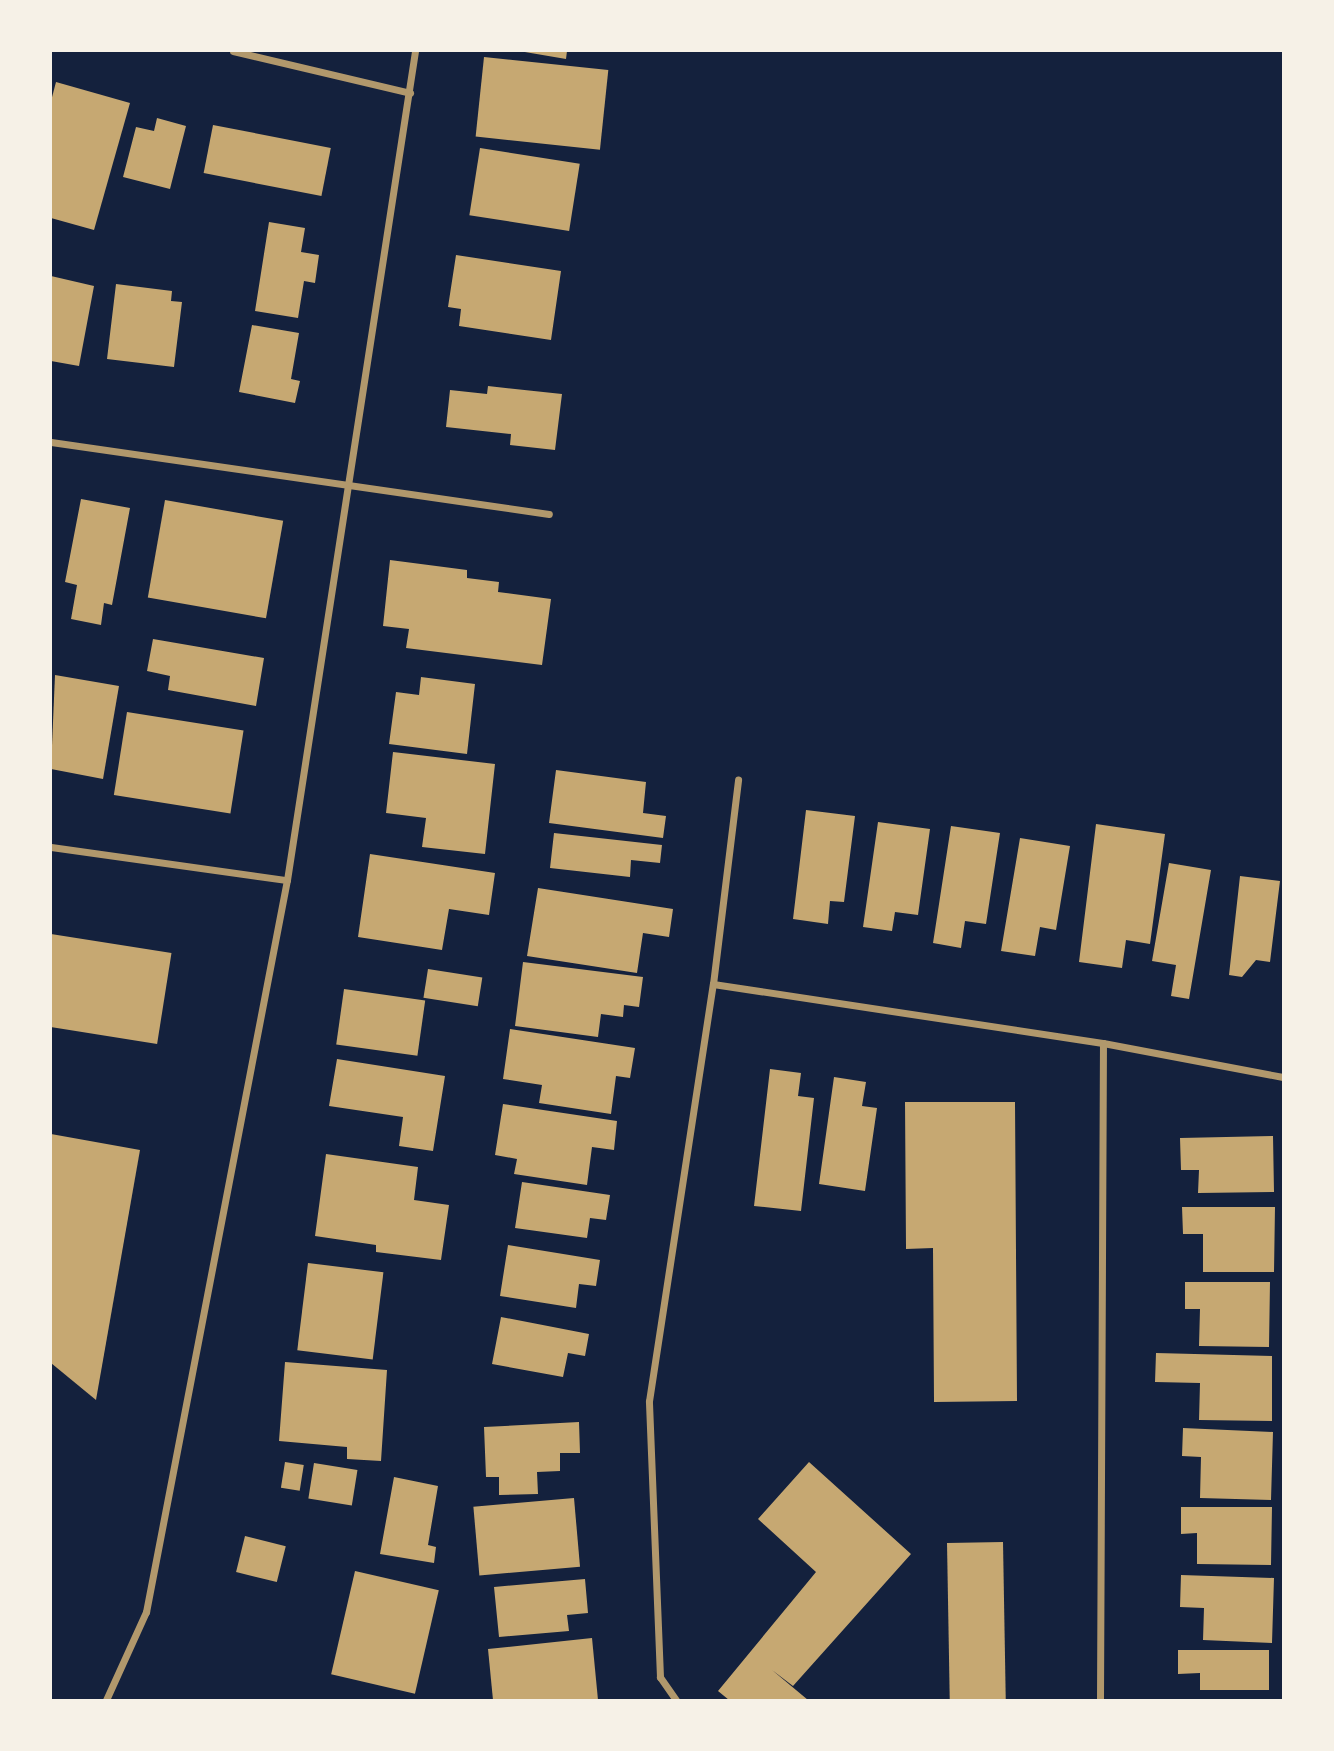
<!DOCTYPE html>
<html>
<head>
<meta charset="utf-8">
<style>
	body { margin:0 }
	#map { position:relative; width:1334px; height:1751px; overflow:hidden; background:#14213d; font-family:"Sofia Sans Condensed",sans-serif }
	div>[style] { position:absolute }
	.building>* { inset:0; background:#c6a872; transform-origin:0 0 }
	.minor>* { height:7px; margin:-3.5px; padding:0 3.5px; transform-origin:3.5px; border-radius:3.5px; background:#b1986c }
	span { translate:-50% -50%; white-space:nowrap; text-align:center; line-height:1.15; -webkit-text-stroke:7px #f6f1e7; paint-order:stroke }
	.frame { position:absolute; inset:0; border:52px solid #f6f1e7; pointer-events:none }
</style>
</head>
<body>
<div id="map">
	<div class="building">
		<div style="clip-path:polygon(519px 51px,567px 51px,566px 59px)"></div>
		<div style="left:484px;top:57px;width:125px;height:80px;rotate:6deg"></div>
		<div style="clip-path:polygon(56px 82px,130px 103px,94px 230px,51px 218px,51px 101px)"></div>
		<div style="clip-path:polygon(157px 118px,186px 126px,170px 189px,123px 177px,136px 127px,154px 131px)"></div>
		<div style="left:213px;top:125px;width:120px;height:49px;rotate:11deg"></div>
		<div style="left:480px;top:148px;width:101px;height:68px;rotate:9deg"></div>
		<div style="clip-path:polygon(269px 222px,305px 228px,301px 252px,319px 255px,315px 283px,304px 281px,298px 318px,255px 311px)"></div>
		<div style="clip-path:polygon(456px 255px,561px 271px,551px 340px,459px 326px,461px 309px,448px 307px)"></div>
		<div style="clip-path:polygon(51px 276px,94px 286px,79px 366px,51px 361px)"></div>
		<div style="clip-path:polygon(116px 284px,172px 291px,171px 301px,182px 302px,174px 367px,107px 359px)"></div>
		<div style="clip-path:polygon(252px 325px,299px 333px,291px 379px,300px 381px,295px 403px,239px 392px)"></div>
		<div style="clip-path:polygon(488px 386px,562px 394px,555px 450px,510px 445px,511px 434px,446px 427px,450px 390px,487px 394px)"></div>
		<div style="clip-path:polygon(81px 499px,130px 508px,112px 605px,104px 603px,101px 625px,71px 619px,77px 585px,65px 582px)"></div>
		<div style="left:165px;top:500px;width:120px;height:99px;rotate:10deg"></div>
		<div style="clip-path:polygon(390px 560px,467px 570px,467px 578px,499px 582px,498px 592px,551px 599px,542px 665px,406px 648px,409px 629px,383px 626px)"></div>
		<div style="clip-path:polygon(153px 639px,264px 658px,256px 706px,168px 690px,170px 676px,147px 671px)"></div>
		<div style="clip-path:polygon(55px 675px,119px 686px,103px 779px,51px 769px)"></div>
		<div style="clip-path:polygon(421px 677px,475px 684px,467px 754px,389px 744px,396px 692px,419px 695px)"></div>
		<div style="left:127px;top:712px;width:118px;height:84px;rotate:9deg"></div>
		<div style="clip-path:polygon(393px 752px,495px 764px,485px 854px,422px 847px,426px 818px,386px 813px)"></div>
		<div style="clip-path:polygon(556px 770px,646px 782px,643px 813px,666px 816px,663px 838px,549px 823px)"></div>
		<div style="clip-path:polygon(806px 810px,855px 816px,844px 902px,830px 901px,828px 924px,793px 919px)"></div>
		<div style="clip-path:polygon(878px 822px,930px 829px,918px 915px,895px 912px,892px 931px,863px 927px)"></div>
		<div style="clip-path:polygon(1096px 824px,1165px 834px,1150px 944px,1126px 940px,1122px 968px,1079px 962px)"></div>
		<div style="clip-path:polygon(951px 826px,1000px 833px,986px 924px,965px 921px,961px 948px,933px 943px)"></div>
		<div style="clip-path:polygon(554px 833px,662px 845px,660px 863px,631px 860px,630px 877px,550px 868px)"></div>
		<div style="clip-path:polygon(1020px 838px,1070px 846px,1056px 930px,1040px 927px,1035px 956px,1001px 951px)"></div>
		<div style="clip-path:polygon(370px 854px,495px 873px,489px 915px,449px 909px,442px 950px,358px 937px)"></div>
		<div style="clip-path:polygon(1169px 863px,1211px 870px,1189px 999px,1171px 996px,1176px 965px,1152px 961px)"></div>
		<div style="clip-path:polygon(1240px 876px,1280px 881px,1270px 962px,1256px 960px,1242px 977px,1229px 975px)"></div>
		<div style="clip-path:polygon(538px 888px,673px 909px,669px 937px,643px 933px,637px 973px,527px 956px)"></div>
		<div style="left:51px;top:934px;width:122px;height:92px;rotate:9deg"></div>
		<div style="clip-path:polygon(523px 962px,643px 977px,639px 1007px,624px 1005px,623px 1017px,601px 1014px,598px 1037px,515px 1026px)"></div>
		<div style="left:428px;top:969px;width:55px;height:29px;rotate:9deg"></div>
		<div style="left:344px;top:989px;width:82px;height:56px;rotate:8deg"></div>
		<div style="clip-path:polygon(510px 1029px,635px 1048px,630px 1078px,616px 1076px,611px 1114px,539px 1103px,542px 1085px,503px 1079px)"></div>
		<div style="clip-path:polygon(337px 1059px,445px 1076px,433px 1151px,399px 1146px,403px 1117px,329px 1106px)"></div>
		<div style="clip-path:polygon(770px 1069px,801px 1073px,798px 1096px,814px 1098px,801px 1211px,754px 1206px)"></div>
		<div style="clip-path:polygon(834px 1077px,866px 1082px,862px 1106px,877px 1108px,865px 1191px,819px 1184px)"></div>
		<div style="clip-path:polygon(905px 1102px,1015px 1102px,1017px 1401px,934px 1402px,933px 1248px,906px 1249px)"></div>
		<div style="clip-path:polygon(503px 1104px,617px 1121px,614px 1150px,592px 1147px,587px 1185px,514px 1174px,517px 1159px,495px 1155px)"></div>
		<div style="clip-path:polygon(51px 1134px,140px 1150px,96px 1400px,51px 1363px)"></div>
		<div style="clip-path:polygon(1273px 1136px,1274px 1192px,1198px 1193px,1199px 1170px,1181px 1170px,1180px 1138px)"></div>
		<div style="clip-path:polygon(326px 1154px,418px 1167px,414px 1200px,449px 1205px,441px 1260px,376px 1252px,376px 1245px,315px 1236px)"></div>
		<div style="clip-path:polygon(522px 1182px,610px 1195px,606px 1220px,590px 1218px,587px 1238px,515px 1228px)"></div>
		<div style="clip-path:polygon(1182px 1207px,1275px 1207px,1274px 1272px,1203px 1272px,1203px 1234px,1183px 1234px)"></div>
		<div style="clip-path:polygon(508px 1245px,600px 1260px,596px 1286px,579px 1284px,576px 1308px,500px 1296px)"></div>
		<div style="left:308px;top:1263px;width:76px;height:88px;rotate:7deg"></div>
		<div style="clip-path:polygon(1185px 1282px,1270px 1282px,1269px 1347px,1199px 1346px,1200px 1309px,1185px 1309px)"></div>
		<div style="clip-path:polygon(501px 1317px,589px 1334px,585px 1356px,568px 1353px,563px 1377px,492px 1364px)"></div>
		<div style="clip-path:polygon(1156px 1353px,1272px 1356px,1272px 1421px,1199px 1420px,1200px 1383px,1155px 1382px)"></div>
		<div style="clip-path:polygon(285px 1362px,387px 1370px,381px 1461px,347px 1459px,347px 1447px,279px 1441px)"></div>
		<div style="clip-path:polygon(579px 1422px,580px 1453px,560px 1453px,560px 1471px,537px 1472px,538px 1494px,499px 1495px,499px 1477px,486px 1477px,484px 1427px)"></div>
		<div style="clip-path:polygon(1183px 1428px,1273px 1432px,1271px 1500px,1200px 1498px,1201px 1457px,1182px 1456px)"></div>
		<div style="left:285px;top:1462px;width:19px;height:26px;rotate:9deg"></div>
		<div style="clip-path:polygon(809px 1462px,911px 1554px,793px 1686px,772px 1670px,808px 1700px,729px 1700px,718px 1691px,816px 1572px,758px 1519px)"></div>
		<div style="left:314px;top:1463px;width:44px;height:36px;rotate:9deg"></div>
		<div style="clip-path:polygon(394px 1477px,438px 1486px,428px 1545px,436px 1547px,434px 1563px,380px 1554px)"></div>
		<div style="left:574px;top:1498px;width:69px;height:101px;rotate:85deg"></div>
		<div style="clip-path:polygon(1181px 1507px,1272px 1507px,1271px 1565px,1197px 1564px,1197px 1533px,1181px 1534px)"></div>
		<div style="left:245px;top:1536px;width:42px;height:37px;rotate:14deg"></div>
		<div style="left:1003px;top:1542px;width:158px;height:56px;rotate:89deg"></div>
		<div style="left:355px;top:1571px;width:86px;height:106px;rotate:13deg"></div>
		<div style="clip-path:polygon(1181px 1575px,1274px 1578px,1272px 1643px,1203px 1640px,1204px 1608px,1180px 1607px)"></div>
		<div style="clip-path:polygon(585px 1579px,588px 1613px,567px 1615px,569px 1631px,499px 1637px,494px 1587px)"></div>
		<div style="clip-path:polygon(592px 1638px,598px 1700px,493px 1700px,488px 1649px)"></div>
		<div style="clip-path:polygon(1178px 1650px,1269px 1650px,1269px 1690px,1200px 1690px,1200px 1673px,1178px 1674px)"></div>
	</div>
	<div class="minor">
		<div style="left:233px;top:51px;width:182px;rotate:13.3deg"></div>
		<div style="left:51px;top:442px;width:503px;rotate:8.23deg"></div>
		<div style="left:51px;top:847px;width:238px;rotate:8deg"></div>
		<div style="left:713px;top:984px;width:394px;rotate:8.6deg"></div>
		<div style="left:1103px;top:1043px;width:183px;rotate:10.7deg"></div>
		<div style="left:106px;top:1700px;width:97px;rotate:-65.6deg"></div>
		<div style="left:146px;top:1612px;width:745px;rotate:-79.1deg"></div>
		<div style="left:287px;top:880px;width:839px;rotate:-81.22deg"></div>
		<div style="left:676px;top:1700px;width:28px;rotate:-125deg"></div>
		<div style="left:660px;top:1677px;width:276px;rotate:-92.3deg"></div>
		<div style="left:649px;top:1401px;width:422px;rotate:-81.3deg"></div>
		<div style="left:713px;top:984px;width:206px;rotate:-83deg"></div>
		<div style="left:1100px;top:1700px;width:657px;rotate:-89.74deg"></div>
	</div>
	<div class="frame"></div>
</div>
</body>
</html>
